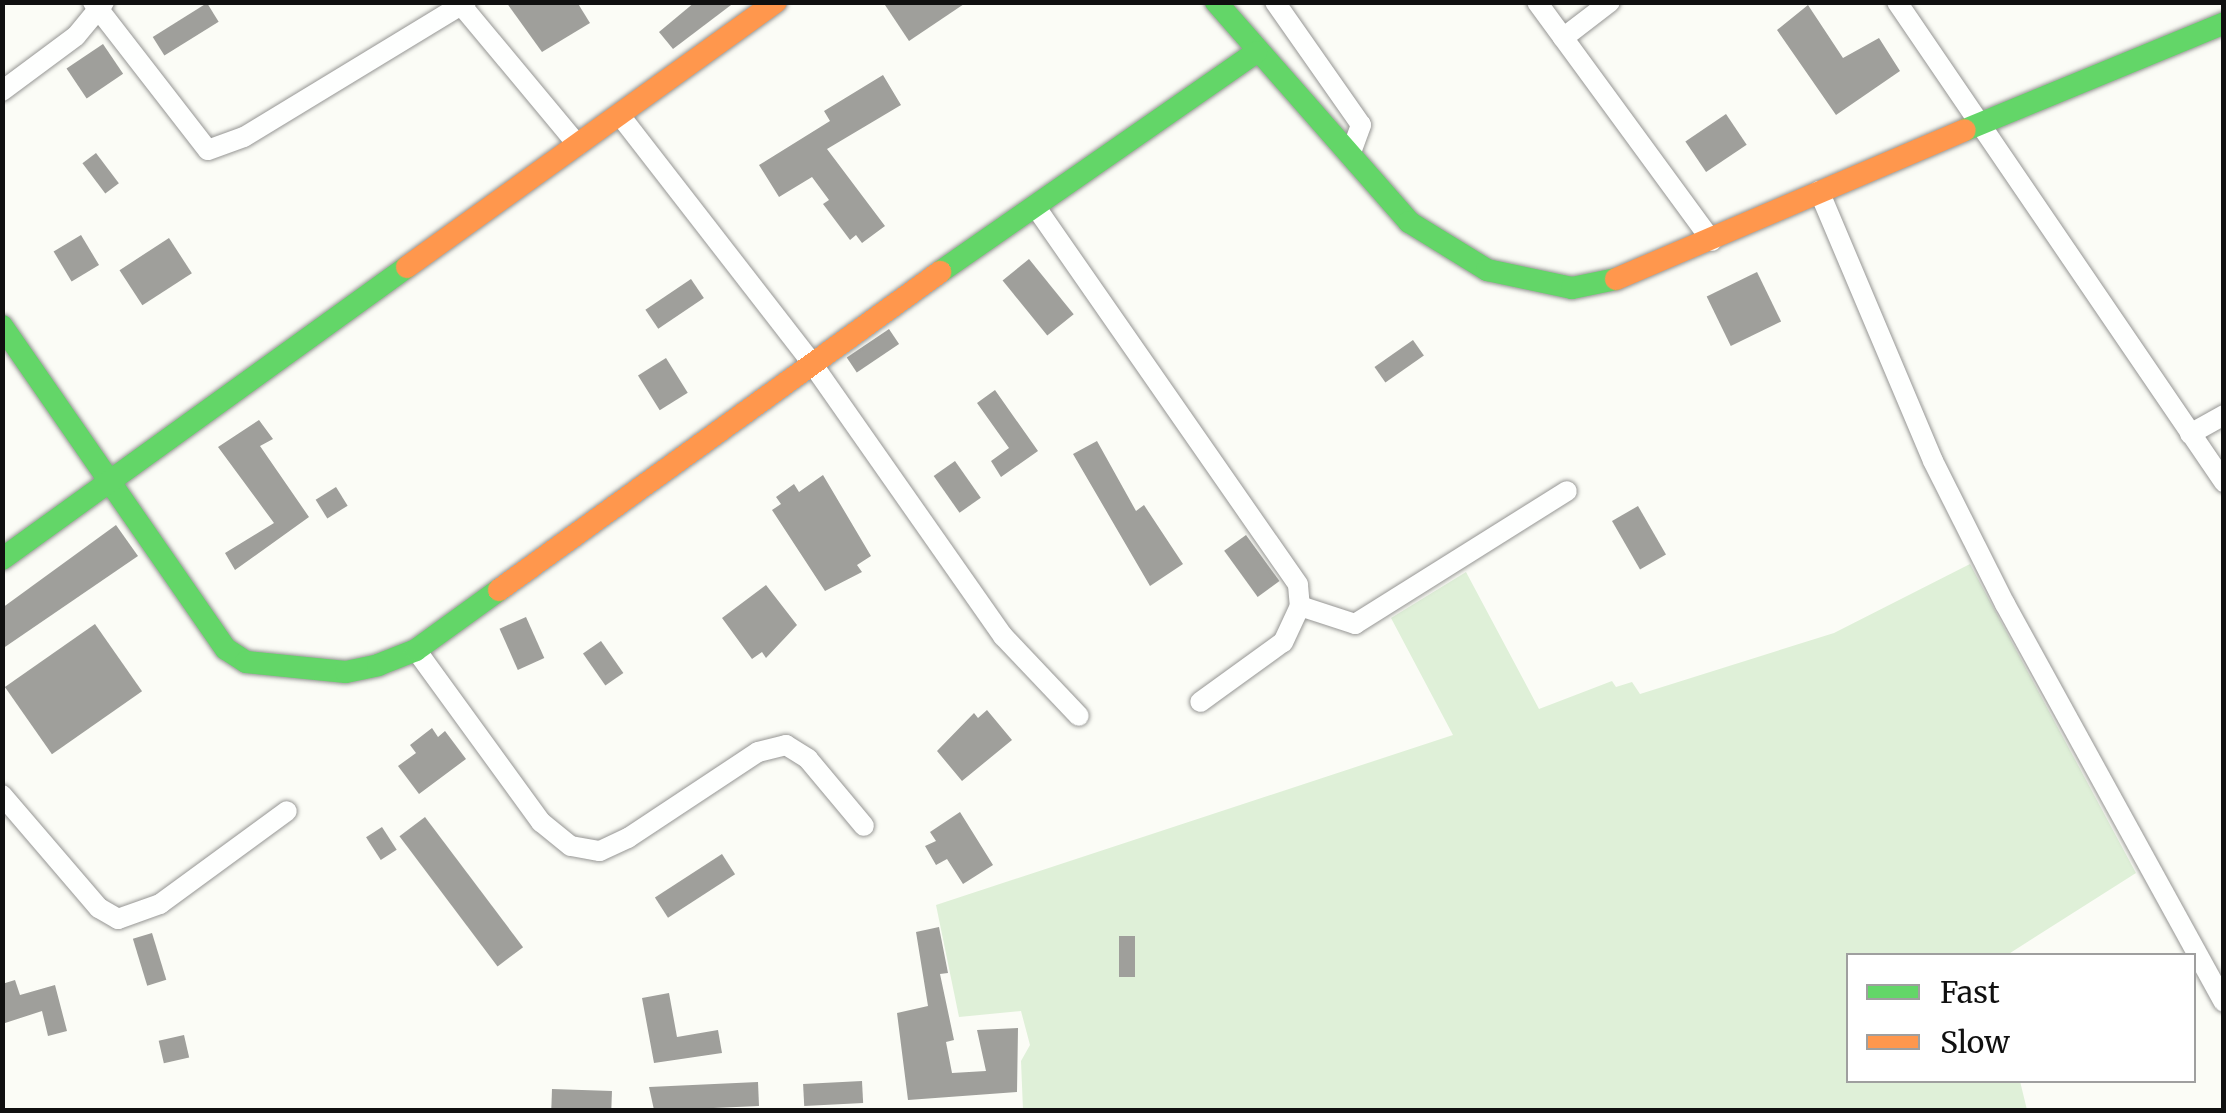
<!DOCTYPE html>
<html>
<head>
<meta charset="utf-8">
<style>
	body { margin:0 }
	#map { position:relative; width:2226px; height:1113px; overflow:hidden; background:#fbfcf6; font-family:Merriweather,serif }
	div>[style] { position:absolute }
	.green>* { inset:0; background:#dff0d8 }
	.building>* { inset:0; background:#9f9f9b; transform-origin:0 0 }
	.roads { filter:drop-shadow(0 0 2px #969694) drop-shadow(0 0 2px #969694) }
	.street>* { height:20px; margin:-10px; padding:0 10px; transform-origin:10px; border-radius:10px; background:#fefffe }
	.fast>* { height:22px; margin:-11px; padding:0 11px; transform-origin:11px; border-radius:11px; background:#63d668 }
	.slow>* { height:22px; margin:-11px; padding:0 11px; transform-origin:11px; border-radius:11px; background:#ff974d }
	span { translate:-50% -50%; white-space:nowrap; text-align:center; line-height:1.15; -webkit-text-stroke:10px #fff; paint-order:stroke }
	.frame { position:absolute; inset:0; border:5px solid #101010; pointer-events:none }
	.legend { position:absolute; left:1846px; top:953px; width:350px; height:130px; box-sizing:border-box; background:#fff; border:2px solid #9f9f9f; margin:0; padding:12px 18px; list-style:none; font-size:30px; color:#101010 }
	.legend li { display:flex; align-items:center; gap:20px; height:50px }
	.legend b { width:50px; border:2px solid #9f9f9f }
</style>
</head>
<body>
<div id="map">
	<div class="green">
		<div style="clip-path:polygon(1970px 564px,2136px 873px,2007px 955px,1848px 956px,1848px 1080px,2020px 1081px,2027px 1110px,1023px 1110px,1021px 1061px,1030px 1045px,1021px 1011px,959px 1017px,936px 905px,1453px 735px,1391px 618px,1466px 572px,1539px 709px,1612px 681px,1616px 687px,1632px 682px,1640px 694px,1834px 633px)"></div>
	</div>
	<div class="building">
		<div style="clip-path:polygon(506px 2px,577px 2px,590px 23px,542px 52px)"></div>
		<div style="clip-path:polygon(695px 2px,735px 2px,673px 49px,659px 32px)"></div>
		<div style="clip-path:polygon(883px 2px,967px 2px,909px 41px)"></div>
		<div style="left:207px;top:3px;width:22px;height:64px;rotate:58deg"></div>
		<div style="clip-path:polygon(1808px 5px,1843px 58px,1879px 38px,1900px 71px,1836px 115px,1777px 30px)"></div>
		<div style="left:103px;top:44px;width:36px;height:44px;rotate:56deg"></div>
		<div style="clip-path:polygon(883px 75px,901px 105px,827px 149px,885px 226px,862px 243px,856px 235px,850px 240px,823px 204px,829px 200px,812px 177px,779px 197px,759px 165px,830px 121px,824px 111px)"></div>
		<div style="left:1726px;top:114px;width:37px;height:49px;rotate:56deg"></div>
		<div style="left:96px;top:153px;width:38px;height:17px;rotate:53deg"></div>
		<div style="left:81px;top:235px;width:35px;height:32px;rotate:59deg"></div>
		<div style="left:169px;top:238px;width:42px;height:59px;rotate:57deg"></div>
		<div style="left:1029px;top:259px;width:71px;height:34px;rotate:51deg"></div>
		<div style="left:1757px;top:272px;width:55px;height:56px;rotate:64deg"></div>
		<div style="left:691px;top:279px;width:23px;height:55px;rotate:56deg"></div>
		<div style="left:889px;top:329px;width:18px;height:51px;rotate:56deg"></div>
		<div style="left:1413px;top:340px;width:19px;height:47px;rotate:55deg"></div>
		<div style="left:666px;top:358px;width:41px;height:33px;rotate:58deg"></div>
		<div style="clip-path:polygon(995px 390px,1038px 451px,1001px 477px,991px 461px,1009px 448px,977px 403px)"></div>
		<div style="clip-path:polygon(259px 420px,273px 439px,260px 446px,309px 517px,235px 570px,225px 553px,274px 523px,218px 447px)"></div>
		<div style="clip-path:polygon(1097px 441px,1136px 511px,1144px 505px,1183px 564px,1150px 586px,1073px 454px)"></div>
		<div style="left:955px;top:461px;width:45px;height:26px;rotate:55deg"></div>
		<div style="clip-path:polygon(823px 475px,871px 556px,857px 565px,862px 572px,825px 591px,772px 510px,781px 504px,776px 497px,794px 484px,799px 492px)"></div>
		<div style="left:336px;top:487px;width:22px;height:24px;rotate:58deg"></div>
		<div style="left:1638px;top:506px;width:56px;height:30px;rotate:60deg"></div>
		<div style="clip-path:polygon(116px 525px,138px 556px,2px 649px,2px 608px)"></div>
		<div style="left:1246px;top:535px;width:57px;height:27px;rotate:54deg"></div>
		<div style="clip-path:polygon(766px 585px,797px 625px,766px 658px,762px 652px,752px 659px,722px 618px)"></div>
		<div style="left:526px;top:617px;width:45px;height:29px;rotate:66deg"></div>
		<div style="left:95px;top:624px;width:82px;height:110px;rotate:55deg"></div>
		<div style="left:601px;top:641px;width:39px;height:22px;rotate:55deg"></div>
		<div style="clip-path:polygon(987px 710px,1012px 740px,962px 781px,937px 751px,974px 713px,978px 718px)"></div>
		<div style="clip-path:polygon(432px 728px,438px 737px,445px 731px,466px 759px,419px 794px,398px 766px,416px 753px,410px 745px)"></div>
		<div style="clip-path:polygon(960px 812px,993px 865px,963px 884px,947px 859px,936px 865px,925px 846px,936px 841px,930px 832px)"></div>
		<div style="left:425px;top:817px;width:163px;height:32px;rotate:53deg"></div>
		<div style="left:382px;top:827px;width:27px;height:19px;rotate:57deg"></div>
		<div style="left:722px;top:854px;width:24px;height:80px;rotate:57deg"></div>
		<div style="clip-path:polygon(939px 927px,948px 973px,940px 974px,954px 1040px,946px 1042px,952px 1073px,986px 1071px,977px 1030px,1018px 1028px,1017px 1092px,908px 1100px,897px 1013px,928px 1006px,916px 932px)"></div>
		<div style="left:152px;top:933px;width:49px;height:20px;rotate:73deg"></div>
		<div style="left:1135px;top:936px;width:41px;height:16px;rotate:90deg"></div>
		<div style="clip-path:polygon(15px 980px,20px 995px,55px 985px,67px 1031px,48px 1036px,42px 1011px,2px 1024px,2px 984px)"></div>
		<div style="clip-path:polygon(669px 993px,677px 1037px,718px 1030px,722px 1053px,654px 1063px,642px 998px)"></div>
		<div style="left:184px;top:1035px;width:23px;height:26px;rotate:77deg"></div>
		<div style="left:862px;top:1081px;width:22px;height:59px;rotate:87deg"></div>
		<div style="clip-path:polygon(758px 1082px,759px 1106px,668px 1110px,654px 1110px,649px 1087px)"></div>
		<div style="left:552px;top:1089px;width:60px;height:21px;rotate:2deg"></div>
	</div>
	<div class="roads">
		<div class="street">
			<div style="left:93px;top:2px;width:187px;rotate:52.2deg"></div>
			<div style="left:208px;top:150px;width:38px;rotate:-20deg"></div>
			<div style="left:244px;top:137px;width:260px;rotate:-31.3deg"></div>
			<div style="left:1275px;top:2px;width:150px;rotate:55deg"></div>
			<div style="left:1361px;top:125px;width:32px;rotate:110deg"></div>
			<div style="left:1537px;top:2px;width:296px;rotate:53.8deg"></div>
			<div style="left:1897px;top:2px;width:581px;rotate:55.74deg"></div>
			<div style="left:462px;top:6px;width:181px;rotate:50.2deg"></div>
			<div style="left:1563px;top:38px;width:59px;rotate:-37.5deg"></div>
			<div style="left:2px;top:91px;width:92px;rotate:-36.6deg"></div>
			<div style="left:76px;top:36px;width:44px;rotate:-50.5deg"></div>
			<div style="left:622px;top:118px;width:309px;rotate:52.2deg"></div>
			<div style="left:811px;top:362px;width:335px;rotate:55deg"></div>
			<div style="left:1003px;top:636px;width:110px;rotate:46.5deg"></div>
			<div style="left:1819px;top:191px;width:293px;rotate:67.1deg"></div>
			<div style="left:1933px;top:461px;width:160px;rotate:63.3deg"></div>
			<div style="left:2005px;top:604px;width:454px;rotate:61.2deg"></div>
			<div style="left:1035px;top:206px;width:461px;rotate:55.2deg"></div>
			<div style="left:1298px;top:585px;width:21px;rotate:85deg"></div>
			<div style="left:1300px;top:606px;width:40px;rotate:115deg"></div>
			<div style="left:1283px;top:642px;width:102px;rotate:144.1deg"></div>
			<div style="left:2190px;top:434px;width:39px;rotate:-29deg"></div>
			<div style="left:1300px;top:606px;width:58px;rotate:18.1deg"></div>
			<div style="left:1355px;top:624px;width:250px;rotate:-32.1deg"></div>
			<div style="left:416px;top:650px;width:213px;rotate:54deg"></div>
			<div style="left:541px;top:822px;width:38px;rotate:39deg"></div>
			<div style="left:571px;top:846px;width:29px;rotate:10deg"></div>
			<div style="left:600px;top:851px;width:31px;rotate:-25deg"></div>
			<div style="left:628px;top:838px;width:156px;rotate:-33.5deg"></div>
			<div style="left:758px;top:752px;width:29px;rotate:-14deg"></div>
			<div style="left:786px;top:745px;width:26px;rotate:32deg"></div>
			<div style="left:808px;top:759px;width:87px;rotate:50.1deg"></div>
			<div style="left:2px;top:795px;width:149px;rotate:49.4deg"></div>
			<div style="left:99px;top:908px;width:22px;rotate:30deg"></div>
			<div style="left:118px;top:919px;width:45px;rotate:-19.7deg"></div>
			<div style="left:160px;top:904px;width:157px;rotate:-36.2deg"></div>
		</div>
		<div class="fast">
			<div style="left:1216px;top:2px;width:293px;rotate:48.7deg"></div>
			<div style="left:1409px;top:222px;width:92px;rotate:31.6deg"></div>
			<div style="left:1487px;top:270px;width:87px;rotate:12deg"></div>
			<div style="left:1572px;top:288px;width:45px;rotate:-11.6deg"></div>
			<div style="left:1965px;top:130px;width:280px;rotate:-22.4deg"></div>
			<div style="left:940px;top:272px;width:385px;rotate:-34.8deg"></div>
			<div style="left:2px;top:326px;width:393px;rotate:55.3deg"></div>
			<div style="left:226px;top:649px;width:24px;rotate:33deg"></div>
			<div style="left:246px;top:662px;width:100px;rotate:5.7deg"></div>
			<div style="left:346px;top:672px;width:33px;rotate:-12deg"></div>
			<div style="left:378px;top:665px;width:41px;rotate:-21.5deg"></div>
			<div style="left:416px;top:650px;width:102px;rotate:-35.9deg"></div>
			<div style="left:2px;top:559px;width:499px;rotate:-35.8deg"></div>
		</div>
		<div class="slow">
			<div style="left:407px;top:267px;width:454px;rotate:-35.7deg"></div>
			<div style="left:1616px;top:279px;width:379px;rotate:-23.1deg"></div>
			<div style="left:499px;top:590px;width:544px;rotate:-35.79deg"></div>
		</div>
	</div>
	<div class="frame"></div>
	<ul class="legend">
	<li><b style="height:12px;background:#63d668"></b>Fast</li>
	<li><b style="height:12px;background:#ff974d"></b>Slow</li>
	</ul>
</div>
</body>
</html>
